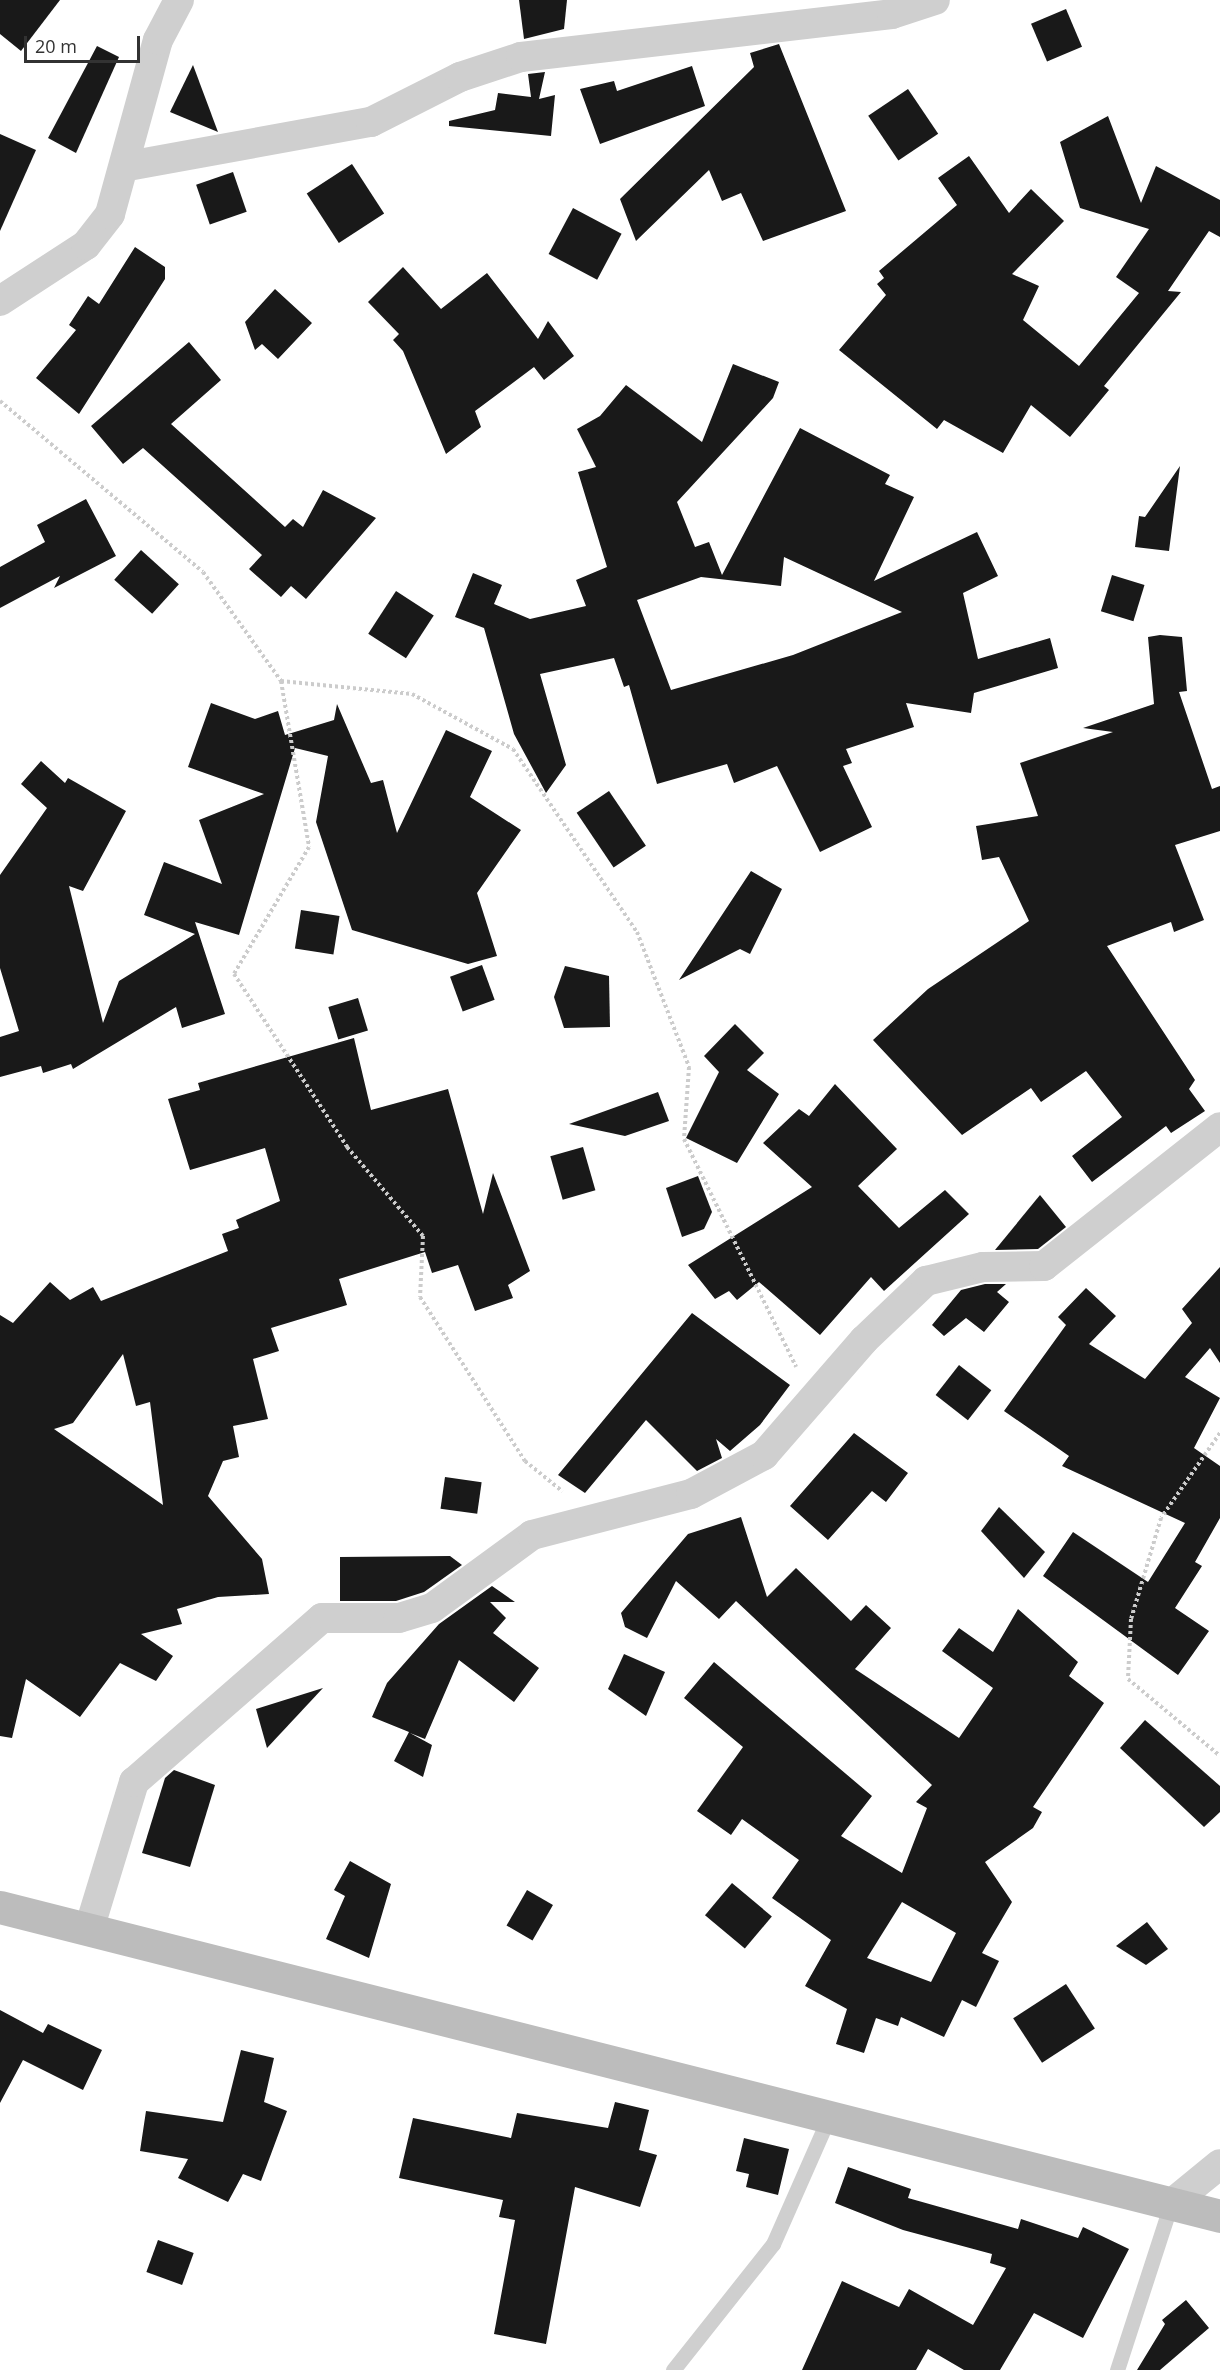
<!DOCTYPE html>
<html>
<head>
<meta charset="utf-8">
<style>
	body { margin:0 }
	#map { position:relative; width:1220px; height:2370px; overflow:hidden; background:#fff; font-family:"Open Sans",sans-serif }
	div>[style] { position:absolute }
	.building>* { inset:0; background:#191919; transform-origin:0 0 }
	.path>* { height:4px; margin-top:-2px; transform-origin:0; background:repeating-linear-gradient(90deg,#ccc 0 3px,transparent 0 6px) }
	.lane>* { height:15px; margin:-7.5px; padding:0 7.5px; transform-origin:7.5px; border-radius:7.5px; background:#cfcfcf }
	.street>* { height:30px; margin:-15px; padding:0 15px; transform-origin:15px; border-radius:15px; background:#cfcfcf }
	.secondary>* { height:33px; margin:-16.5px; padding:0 16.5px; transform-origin:16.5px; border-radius:16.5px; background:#bcbcbc }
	span { translate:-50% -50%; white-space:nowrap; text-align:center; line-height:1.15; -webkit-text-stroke:6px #fff; paint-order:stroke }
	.scale { position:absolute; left:24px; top:36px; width:116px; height:27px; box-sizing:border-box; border:3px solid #323232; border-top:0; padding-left:8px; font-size:18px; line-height:21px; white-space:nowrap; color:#323232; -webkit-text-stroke:4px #fff; paint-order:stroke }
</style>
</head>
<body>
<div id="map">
	<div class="building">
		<div style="clip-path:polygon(0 0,60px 0,21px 51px,0 34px)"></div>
		<div style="clip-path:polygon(519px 0,567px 0,564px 29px,524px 39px)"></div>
		<div style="left:1066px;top:9px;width:41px;height:38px;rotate:67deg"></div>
		<div style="clip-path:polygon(779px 44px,846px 211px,763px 241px,741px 193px,722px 201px,709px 170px,636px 241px,620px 199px,754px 67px,750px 53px)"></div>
		<div style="clip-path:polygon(97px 46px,119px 57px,76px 153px,48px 138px)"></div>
		<div style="clip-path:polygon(193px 65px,218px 132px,170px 112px)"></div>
		<div style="clip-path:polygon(692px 66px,705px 106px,600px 144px,580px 89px,614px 81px,617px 91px)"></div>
		<div style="clip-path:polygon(545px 72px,539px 99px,555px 95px,551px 136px,449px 126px,449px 121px,495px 110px,498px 93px,531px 97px,528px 74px)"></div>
		<div style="left:908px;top:89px;width:54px;height:48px;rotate:56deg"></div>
		<div style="clip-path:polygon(1108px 116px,1141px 203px,1156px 166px,1220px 200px,1220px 237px,1209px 231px,1168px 291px,1181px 292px,1104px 386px,1109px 390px,1070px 437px,1031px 405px,1003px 453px,944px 420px,937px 429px,839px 350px,886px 295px,877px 284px,884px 278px,879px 271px,957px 205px,938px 178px,969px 156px,1009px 213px,1031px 189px,1064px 221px,1012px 274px,1039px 286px,1023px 320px,1079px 366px,1139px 293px,1116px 277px,1149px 229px,1080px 208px,1060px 142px)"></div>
		<div style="clip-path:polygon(0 134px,36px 150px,0 231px)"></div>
		<div style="left:352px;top:164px;width:59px;height:54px;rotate:57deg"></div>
		<div style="left:233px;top:172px;width:42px;height:39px;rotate:71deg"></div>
		<div style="left:573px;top:208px;width:55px;height:52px;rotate:28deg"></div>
		<div style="clip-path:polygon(135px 247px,165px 267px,165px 279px,79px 414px,36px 378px,76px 330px,69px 325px,88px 296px,99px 304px)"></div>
		<div style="clip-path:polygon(403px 267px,441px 309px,487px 273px,538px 339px,548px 321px,574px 356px,544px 380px,534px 367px,475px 411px,481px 427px,446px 454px,403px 351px,393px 340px,399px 334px,368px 302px)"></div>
		<div style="clip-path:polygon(275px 289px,312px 323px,278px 359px,262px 344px,255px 350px,245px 322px)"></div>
		<div style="clip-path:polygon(189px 342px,221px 380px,171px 424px,285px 527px,293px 519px,303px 527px,323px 490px,376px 518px,306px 599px,291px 586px,281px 597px,249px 569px,262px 555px,143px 448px,123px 464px,91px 426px)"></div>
		<div style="clip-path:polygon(evenodd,733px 364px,779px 382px,773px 398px,677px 502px,695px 547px,709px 542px,722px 575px,800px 428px,890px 475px,885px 484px,914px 497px,874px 581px,977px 532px,998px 576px,963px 593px,978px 659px,1050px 638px,1058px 668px,974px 693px,971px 713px,906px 703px,914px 727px,846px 749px,852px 763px,843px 766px,872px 827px,820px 852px,777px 766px,734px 783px,727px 764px,657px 784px,629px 685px,624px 687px,614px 658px,540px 674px,566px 765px,546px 793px,514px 734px,484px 628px,455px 617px,473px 573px,502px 585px,494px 604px,530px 619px,586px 606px,576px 580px,607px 567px,578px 472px,596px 467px,577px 429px,600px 416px,626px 385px,702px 442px,733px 364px,784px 557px,902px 612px,793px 655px,671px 690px,637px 600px,701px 577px,781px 586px,784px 557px)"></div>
		<div style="clip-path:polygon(1180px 466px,1169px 551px,1135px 547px,1139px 516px,1145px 517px)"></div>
		<div style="clip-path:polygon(86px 499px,116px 556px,54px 588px,60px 576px,0 608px,0 567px,45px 542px,37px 525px)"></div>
		<div style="left:141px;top:550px;width:51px;height:40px;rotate:42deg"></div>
		<div style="left:1112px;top:575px;width:34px;height:38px;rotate:17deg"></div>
		<div style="left:396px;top:591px;width:45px;height:51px;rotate:33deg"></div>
		<div style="clip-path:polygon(1160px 635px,1182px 637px,1187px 691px,1179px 692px,1212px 789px,1220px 786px,1220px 831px,1175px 845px,1204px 920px,1174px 932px,1171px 922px,1107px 946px,1195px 1080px,1189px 1089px,1205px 1111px,1171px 1133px,1166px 1126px,1092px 1182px,1072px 1156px,1122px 1117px,1086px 1071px,1041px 1102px,1031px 1088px,962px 1135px,873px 1040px,928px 989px,1029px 921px,999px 857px,982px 860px,976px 826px,1038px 816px,1020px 763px,1113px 732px,1083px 728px,1154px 704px,1148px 637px)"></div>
		<div style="clip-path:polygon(211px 703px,255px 719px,278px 711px,285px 735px,334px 720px,337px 704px,371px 783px,383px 780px,397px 833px,446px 730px,492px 751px,470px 797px,521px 830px,477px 893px,497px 956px,468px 964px,352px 930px,316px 822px,328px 756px,295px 748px,239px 935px,195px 922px,225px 1014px,182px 1028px,176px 1007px,73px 1069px,71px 1064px,43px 1073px,41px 1066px,0 1077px,0 1037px,19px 1031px,0 968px,0 875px,47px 808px,21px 784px,41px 761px,65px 783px,68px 778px,126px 811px,83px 891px,69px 886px,103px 1023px,119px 981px,195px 934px,144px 915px,164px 862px,222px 884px,199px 820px,264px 794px,188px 767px)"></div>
		<div style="left:609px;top:791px;width:66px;height:39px;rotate:56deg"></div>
		<div style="clip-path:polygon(751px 871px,782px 889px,750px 954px,740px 949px,679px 980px)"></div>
		<div style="left:301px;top:910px;width:39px;height:39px;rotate:9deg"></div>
		<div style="left:482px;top:965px;width:37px;height:34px;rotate:70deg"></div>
		<div style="clip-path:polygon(565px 966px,609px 976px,610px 1027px,564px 1028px,554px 997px)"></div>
		<div style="left:358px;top:998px;width:34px;height:31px;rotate:73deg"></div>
		<div style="clip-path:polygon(735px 1024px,764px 1053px,747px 1070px,779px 1094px,737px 1163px,686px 1138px,719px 1072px,704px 1056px)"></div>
		<div style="clip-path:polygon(evenodd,354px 1038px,371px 1110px,448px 1089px,483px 1214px,493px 1173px,530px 1271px,508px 1285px,513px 1298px,475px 1311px,458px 1265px,432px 1273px,425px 1252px,339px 1279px,347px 1305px,271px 1328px,279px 1351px,253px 1359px,268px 1419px,233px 1426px,239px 1457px,223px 1461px,208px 1496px,262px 1559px,269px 1594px,218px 1597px,177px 1609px,182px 1624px,141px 1634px,173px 1656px,156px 1681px,120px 1663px,80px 1717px,26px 1679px,12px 1738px,0 1736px,0 1315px,13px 1323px,50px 1282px,70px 1300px,93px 1287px,101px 1301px,228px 1251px,222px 1234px,239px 1228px,236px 1220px,280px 1201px,265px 1148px,190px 1170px,168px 1099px,200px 1090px,198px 1083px,354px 1038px,123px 1354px,136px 1406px,150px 1402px,163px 1505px,54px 1429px,73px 1423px,123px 1354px)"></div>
		<div style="clip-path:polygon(835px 1084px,897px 1149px,858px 1186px,899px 1228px,945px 1190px,969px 1214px,884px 1291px,871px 1277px,820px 1335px,759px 1282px,737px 1300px,729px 1291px,715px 1299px,688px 1265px,812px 1187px,763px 1143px,799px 1109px,809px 1116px)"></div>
		<div style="clip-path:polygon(658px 1092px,669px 1121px,625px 1136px,569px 1124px)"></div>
		<div style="left:583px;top:1147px;width:45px;height:34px;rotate:74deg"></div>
		<div style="clip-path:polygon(698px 1176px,712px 1212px,704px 1229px,682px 1237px,666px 1188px)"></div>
		<div style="clip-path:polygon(1040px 1195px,1066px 1227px,1038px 1249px,995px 1250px)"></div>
		<div style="clip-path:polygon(1220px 1267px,1220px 1363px,1210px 1348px,1185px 1377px,1220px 1398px,1194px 1448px,1220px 1466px,1220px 1518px,1195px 1562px,1202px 1566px,1175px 1608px,1209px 1631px,1178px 1675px,1043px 1576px,1073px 1532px,1148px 1582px,1185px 1523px,1062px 1466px,1069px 1456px,1004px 1411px,1066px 1325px,1058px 1317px,1086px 1288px,1116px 1316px,1089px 1344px,1145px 1379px,1192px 1323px,1182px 1309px)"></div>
		<div style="clip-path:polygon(985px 1284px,1006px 1284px,997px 1292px,1009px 1302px,984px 1332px,966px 1318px,944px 1336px,932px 1325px,961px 1290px)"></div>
		<div style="clip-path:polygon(692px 1313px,790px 1385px,760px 1425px,730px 1451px,716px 1439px,722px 1458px,697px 1471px,646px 1420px,585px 1493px,558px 1475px)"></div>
		<div style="left:959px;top:1365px;width:41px;height:38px;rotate:38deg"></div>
		<div style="clip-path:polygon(854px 1433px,908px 1473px,886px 1502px,872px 1491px,828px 1540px,790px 1506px)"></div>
		<div style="left:445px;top:1477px;width:37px;height:32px;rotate:8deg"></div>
		<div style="clip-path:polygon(999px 1507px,1045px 1552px,1024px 1578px,981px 1531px)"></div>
		<div style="clip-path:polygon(evenodd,741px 1517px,767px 1597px,796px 1568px,851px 1621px,866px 1605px,891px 1628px,855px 1669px,959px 1738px,993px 1688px,942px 1651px,959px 1628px,993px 1652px,1018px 1609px,1078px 1662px,1069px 1676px,1104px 1703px,1033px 1807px,1042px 1812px,1033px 1828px,985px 1862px,1012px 1902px,982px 1953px,999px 1961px,976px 2007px,962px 2000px,944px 2037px,901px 2017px,898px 2026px,876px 2018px,864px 2053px,836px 2044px,847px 2009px,805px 1986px,831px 1940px,772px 1898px,799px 1860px,742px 1819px,731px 1835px,697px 1811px,743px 1747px,684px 1698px,714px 1662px,872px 1796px,841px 1836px,902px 1873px,927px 1808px,916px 1802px,932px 1785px,736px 1601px,719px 1619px,676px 1581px,647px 1638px,625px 1627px,621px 1613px,688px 1534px,741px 1517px,902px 1902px,956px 1933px,931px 1982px,867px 1958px,902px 1902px)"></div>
		<div style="clip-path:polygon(450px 1556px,462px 1565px,424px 1592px,396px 1601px,340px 1601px,340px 1557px)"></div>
		<div style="clip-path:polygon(492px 1586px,515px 1602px,490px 1602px,506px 1618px,493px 1633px,539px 1668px,514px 1702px,459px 1660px,425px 1739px,410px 1733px,432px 1745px,423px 1777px,394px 1761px,409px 1732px,372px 1717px,387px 1683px,439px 1624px)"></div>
		<div style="clip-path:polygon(624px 1654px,665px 1672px,646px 1716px,608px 1689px)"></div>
		<div style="clip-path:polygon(323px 1688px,267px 1748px,256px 1709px)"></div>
		<div style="clip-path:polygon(1145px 1720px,1220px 1786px,1220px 1812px,1204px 1827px,1120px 1748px)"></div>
		<div style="clip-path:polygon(174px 1770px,215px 1785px,190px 1867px,142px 1853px,165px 1778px)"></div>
		<div style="clip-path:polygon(350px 1861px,391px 1884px,369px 1958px,326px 1939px,345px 1896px,334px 1890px)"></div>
		<div style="left:732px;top:1883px;width:52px;height:42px;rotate:40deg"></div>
		<div style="left:527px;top:1890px;width:30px;height:41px;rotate:30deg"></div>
		<div style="clip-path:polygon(1147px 1922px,1168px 1949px,1146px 1965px,1116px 1946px)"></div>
		<div style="left:1066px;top:1984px;width:53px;height:63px;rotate:57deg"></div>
		<div style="clip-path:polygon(0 2010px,43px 2033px,48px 2024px,102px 2050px,83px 2090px,23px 2060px,0 2103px)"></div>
		<div style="clip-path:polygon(241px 2050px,274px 2058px,264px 2102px,287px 2111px,261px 2181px,243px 2174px,228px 2202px,178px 2178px,188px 2159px,140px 2151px,146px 2111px,223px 2122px)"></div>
		<div style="clip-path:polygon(615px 2102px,649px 2110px,639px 2150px,657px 2155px,640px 2207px,575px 2187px,546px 2344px,494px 2334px,515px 2220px,499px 2217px,503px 2200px,399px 2178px,413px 2118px,511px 2138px,517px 2113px,608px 2128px)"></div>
		<div style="clip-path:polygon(744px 2138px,789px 2149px,778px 2195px,746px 2187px,749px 2174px,736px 2171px)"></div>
		<div style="clip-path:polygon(848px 2167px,911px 2189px,908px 2198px,1018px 2229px,1021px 2219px,1078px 2238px,1083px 2227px,1129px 2249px,1083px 2338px,1034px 2313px,1000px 2370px,964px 2370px,928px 2349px,916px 2370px,802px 2370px,842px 2281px,899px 2307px,909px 2289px,973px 2325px,1006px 2268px,990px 2263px,992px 2254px,903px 2230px,835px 2203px)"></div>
		<div style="left:158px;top:2240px;width:38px;height:34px;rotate:20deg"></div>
		<div style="clip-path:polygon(1186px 2300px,1209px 2328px,1160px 2370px,1137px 2370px,1165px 2324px,1162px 2320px)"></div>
	</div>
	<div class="path">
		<div style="left:0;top:401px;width:265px;rotate:40.1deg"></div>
		<div style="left:203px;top:572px;width:134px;rotate:54.4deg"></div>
		<div style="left:281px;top:681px;width:168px;rotate:80.4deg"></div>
		<div style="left:309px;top:847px;width:147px;rotate:120.6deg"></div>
		<div style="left:234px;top:974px;width:207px;rotate:56.8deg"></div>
		<div style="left:347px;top:1147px;width:117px;rotate:49.5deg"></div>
		<div style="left:423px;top:1236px;width:61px;rotate:92.8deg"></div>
		<div style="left:420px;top:1297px;width:195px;rotate:57.4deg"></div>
		<div style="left:525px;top:1461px;width:48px;rotate:39deg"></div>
		<div style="left:281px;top:681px;width:132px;rotate:5.7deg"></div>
		<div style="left:412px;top:694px;width:115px;rotate:28.6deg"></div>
		<div style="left:513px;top:749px;width:221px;rotate:55.9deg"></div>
		<div style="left:637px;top:932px;width:145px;rotate:68.9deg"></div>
		<div style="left:689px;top:1067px;width:72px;rotate:94deg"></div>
		<div style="left:684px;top:1139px;width:254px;rotate:63.8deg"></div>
		<div style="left:1220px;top:1433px;width:103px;rotate:124.8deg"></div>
		<div style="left:1161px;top:1518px;width:105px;rotate:106.5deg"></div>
		<div style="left:1131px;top:1619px;width:60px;rotate:92.9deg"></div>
		<div style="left:1128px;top:1679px;width:120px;rotate:39.9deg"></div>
	</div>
	<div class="lane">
		<div style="left:673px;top:2370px;width:161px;rotate:-51.6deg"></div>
		<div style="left:773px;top:2244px;width:139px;rotate:-66.2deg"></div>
		<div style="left:1117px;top:2370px;width:175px;rotate:-72deg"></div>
	</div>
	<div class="street">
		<div style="left:128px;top:166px;width:247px;rotate:-10.3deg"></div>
		<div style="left:371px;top:122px;width:100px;rotate:-26.8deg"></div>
		<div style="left:460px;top:77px;width:64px;rotate:-18.2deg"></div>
		<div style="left:521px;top:57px;width:373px;rotate:-6.6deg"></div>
		<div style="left:892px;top:14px;width:45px;rotate:-18deg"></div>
		<div style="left:0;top:301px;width:103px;rotate:-33.1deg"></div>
		<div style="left:86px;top:245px;width:39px;rotate:-52deg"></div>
		<div style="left:110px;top:214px;width:180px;rotate:-74.6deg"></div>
		<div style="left:158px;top:40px;width:45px;rotate:-62.3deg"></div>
		<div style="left:90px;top:1926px;width:151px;rotate:-73deg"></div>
		<div style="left:134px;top:1782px;width:249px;rotate:-41.1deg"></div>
		<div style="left:322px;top:1618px;width:77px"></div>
		<div style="left:399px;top:1618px;width:34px;rotate:-17deg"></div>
		<div style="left:432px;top:1608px;width:124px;rotate:-36.1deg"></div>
		<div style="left:532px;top:1535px;width:164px;rotate:-14.5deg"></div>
		<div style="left:691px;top:1494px;width:83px;rotate:-28.1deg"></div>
		<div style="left:764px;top:1455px;width:152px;rotate:-49deg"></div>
		<div style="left:864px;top:1340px;width:86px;rotate:-43.6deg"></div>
		<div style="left:926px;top:1281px;width:59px;rotate:-13.8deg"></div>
		<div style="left:983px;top:1267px;width:61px;rotate:-0.9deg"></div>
		<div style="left:1044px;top:1266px;width:224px;rotate:-38.3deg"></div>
		<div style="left:1171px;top:2204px;width:63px;rotate:-39.2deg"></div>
	</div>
	<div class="secondary">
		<div style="left:0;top:1907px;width:1259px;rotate:14.21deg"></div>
	</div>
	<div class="scale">20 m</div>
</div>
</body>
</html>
